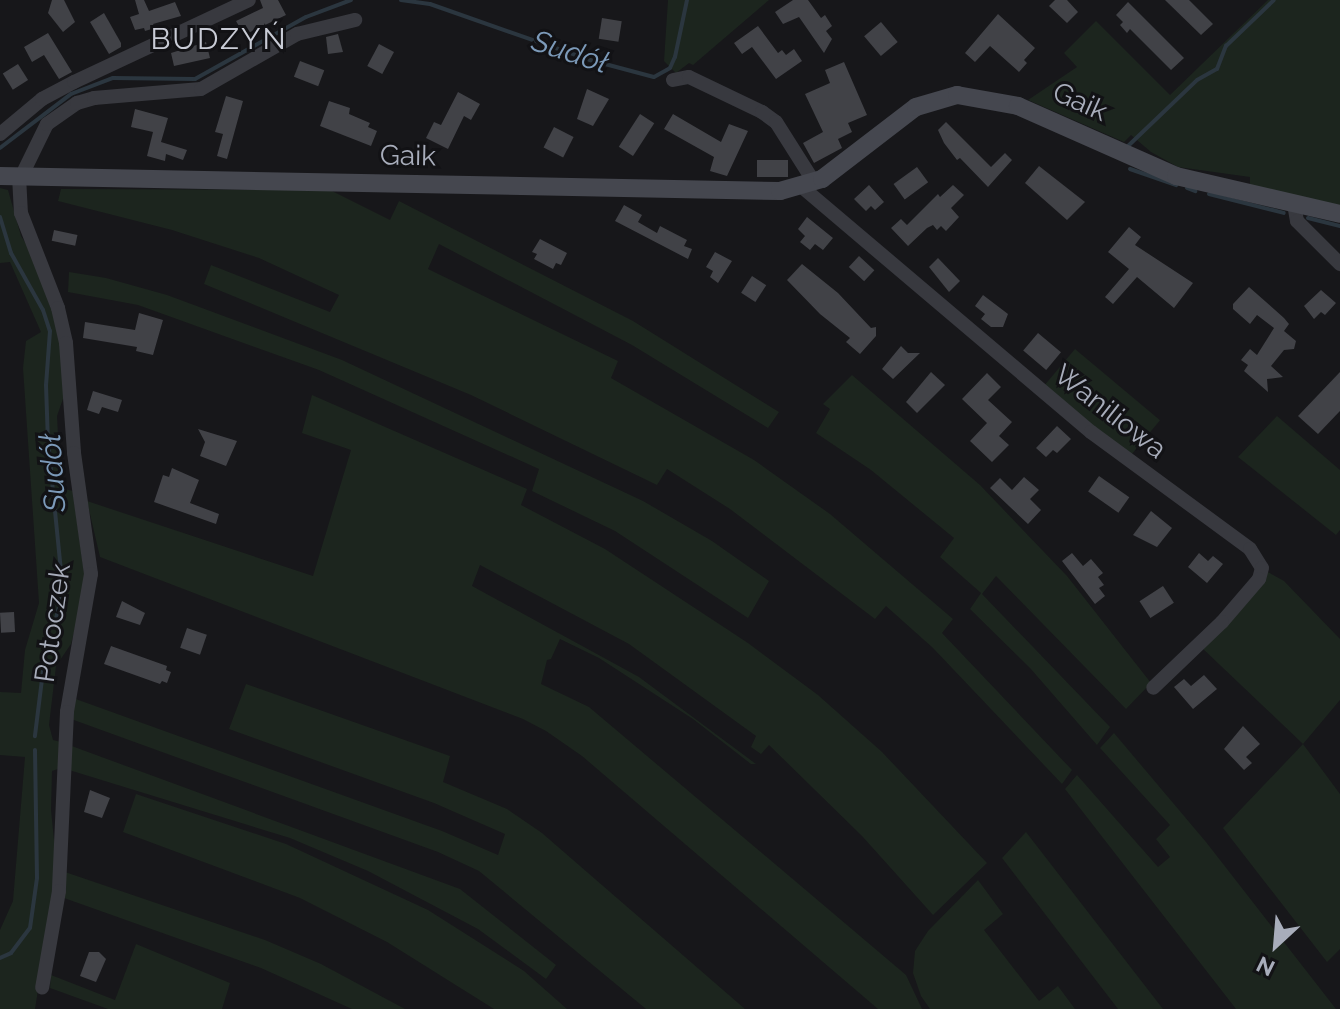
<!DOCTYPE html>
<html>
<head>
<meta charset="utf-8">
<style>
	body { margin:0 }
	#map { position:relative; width:1340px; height:1009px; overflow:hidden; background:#17171a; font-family:Raleway,sans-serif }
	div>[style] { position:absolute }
	.green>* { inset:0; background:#1c251e; transform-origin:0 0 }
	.stream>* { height:4px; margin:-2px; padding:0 2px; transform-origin:2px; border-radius:2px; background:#2b363f }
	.building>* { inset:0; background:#414247; transform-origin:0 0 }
	.street>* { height:14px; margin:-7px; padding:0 7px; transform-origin:7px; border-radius:7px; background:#38393f }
	.secondary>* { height:18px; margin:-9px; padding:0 9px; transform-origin:9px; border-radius:9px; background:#45474f }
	span { translate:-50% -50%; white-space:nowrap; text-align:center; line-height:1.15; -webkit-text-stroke:6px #121215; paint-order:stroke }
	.street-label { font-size:28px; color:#a8adbb }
	.neighbourhood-label { font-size:30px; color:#c9ccd6; letter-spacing:2px }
	.water-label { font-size:30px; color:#7c9ab9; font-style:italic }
	.north { position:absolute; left:1236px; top:905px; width:80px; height:80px; -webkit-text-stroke:6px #121215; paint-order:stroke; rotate:206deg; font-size:22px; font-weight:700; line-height:32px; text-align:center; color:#a8adbb }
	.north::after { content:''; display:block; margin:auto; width:28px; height:36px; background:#a8adbb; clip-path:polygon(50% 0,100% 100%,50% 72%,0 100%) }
</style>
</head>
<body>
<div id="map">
	<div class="green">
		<div style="clip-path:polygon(668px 0,769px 0,693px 65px,689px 63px,676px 73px,664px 61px)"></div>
		<div style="clip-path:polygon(1268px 0,1340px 0,1340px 206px,1250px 185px,1250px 177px,1178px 167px,1151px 152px,1131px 135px,1124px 142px,1028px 100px,1077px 67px,1064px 53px,1096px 21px,1170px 95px)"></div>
		<div style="clip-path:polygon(0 188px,8px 190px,21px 236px,32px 253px,59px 332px,64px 396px,57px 416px,61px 488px,73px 491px,86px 587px,71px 644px,56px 666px,49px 725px,53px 740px,61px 742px,58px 769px,52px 771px,51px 810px,57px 870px,35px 1009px,0 1009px,0 930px,13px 901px,25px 757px,0 755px,0 692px,21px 693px,25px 650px,39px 603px,23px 368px,26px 341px,41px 332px,10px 262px,0 263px)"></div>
		<div style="clip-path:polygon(61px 189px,330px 190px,390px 220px,399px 201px,633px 321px,779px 412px,768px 428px,632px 345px,439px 244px,428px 269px,618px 361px,611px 378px,754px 460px,830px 514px,953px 619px,942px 633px,1072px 770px,1062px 784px,933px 648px,886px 606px,875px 619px,730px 509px,667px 469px,657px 485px,471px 395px,204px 284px,211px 265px,330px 312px,339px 295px,259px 258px,172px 230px,58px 201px)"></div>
		<div style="clip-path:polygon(69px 272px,106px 278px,167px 295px,342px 360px,643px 501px,712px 541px,769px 581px,748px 618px,615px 531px,532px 491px,539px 469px,319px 370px,138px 305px,68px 292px)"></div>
		<div style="left:1075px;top:349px;width:111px;height:49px;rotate:40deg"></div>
		<div style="clip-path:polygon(852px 375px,980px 485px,1067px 576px,1151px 683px,1126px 709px,996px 576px,982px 594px,1110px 727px,1097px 745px,1030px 668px,970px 609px,981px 593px,940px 557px,954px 538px,871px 470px,816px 433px,830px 409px,823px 404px)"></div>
		<div style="clip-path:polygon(312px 395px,527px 489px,521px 505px,605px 549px,748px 643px,818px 695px,882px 752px,987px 863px,933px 915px,862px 836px,769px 745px,761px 754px,751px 747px,756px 736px,629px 644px,480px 565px,472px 586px,639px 677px,756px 764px,751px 764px,693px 719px,599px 658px,560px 639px,551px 659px,547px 660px,541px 684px,589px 707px,814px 897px,906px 975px,922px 1009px,878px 1009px,582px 756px,546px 731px,523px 719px,100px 557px,87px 501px,313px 576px,351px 450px,302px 433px)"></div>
		<div style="clip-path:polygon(1277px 416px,1340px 470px,1340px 530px,1336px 535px,1238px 457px)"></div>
		<div style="clip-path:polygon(1268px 572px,1284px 581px,1340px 639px,1340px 700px,1303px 744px,1340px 794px,1340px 949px,1327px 962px,1223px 828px,1303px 744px,1201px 647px)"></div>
		<div style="clip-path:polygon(246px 684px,450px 756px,443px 782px,507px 809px,542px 833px,745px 1009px,646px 1009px,479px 871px,438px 852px,71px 719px,73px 698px,442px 831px,498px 855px,505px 834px,434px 803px,229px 729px)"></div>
		<div style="clip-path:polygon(1114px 733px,1206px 842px,1336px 1009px,1236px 1009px,1065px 789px,1077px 775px,1158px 867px,1170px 857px,1156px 839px,1170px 825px,1100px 748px)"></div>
		<div style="clip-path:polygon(69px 745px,460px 889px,556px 965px,546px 979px,478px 929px,368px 871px,290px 838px,69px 770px)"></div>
		<div style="clip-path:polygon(136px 794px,286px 844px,428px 910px,524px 971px,567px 1009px,494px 1009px,387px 942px,300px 898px,123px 832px)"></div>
		<div style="clip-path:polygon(1026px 832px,1163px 1009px,1118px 1009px,1002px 858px)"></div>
		<div style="clip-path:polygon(65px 872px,265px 940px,321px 964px,405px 1009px,352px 1009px,261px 968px,64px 898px)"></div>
		<div style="clip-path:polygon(978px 880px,1003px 914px,984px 930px,1039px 1001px,1058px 986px,1075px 1009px,930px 1009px,921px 996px,913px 973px,915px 951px,928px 931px)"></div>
		<div style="clip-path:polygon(136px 944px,230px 983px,222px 1009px,108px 1009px,50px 988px,51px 975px,115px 1000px)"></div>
	</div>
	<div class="stream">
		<div style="left:401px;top:0;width:29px;rotate:8deg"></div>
		<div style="left:430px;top:4px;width:170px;rotate:19.3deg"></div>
		<div style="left:590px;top:60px;width:66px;rotate:14.9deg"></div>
		<div style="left:654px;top:77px;width:18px;rotate:-29deg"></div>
		<div style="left:670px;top:68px;width:12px;rotate:-66deg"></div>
		<div style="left:675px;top:57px;width:58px;rotate:-78.1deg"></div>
		<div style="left:1128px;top:146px;width:95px;rotate:-43.7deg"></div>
		<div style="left:1197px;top:80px;width:23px;rotate:-29deg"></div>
		<div style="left:1217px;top:69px;width:25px;rotate:-69deg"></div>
		<div style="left:1226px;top:46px;width:66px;rotate:-43.8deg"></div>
		<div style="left:0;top:148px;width:89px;rotate:-37.3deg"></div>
		<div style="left:71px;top:94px;width:45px;rotate:-20.9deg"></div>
		<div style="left:113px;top:78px;width:82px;rotate:0.7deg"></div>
		<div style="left:195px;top:79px;width:127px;rotate:-29.2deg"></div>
		<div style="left:306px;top:17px;width:48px;rotate:-20.7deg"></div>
		<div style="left:1130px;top:169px;width:49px;rotate:19.2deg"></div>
		<div style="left:1187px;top:188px;width:9px;rotate:21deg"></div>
		<div style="left:1209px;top:194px;width:77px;rotate:14.2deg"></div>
		<div style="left:0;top:217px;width:38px;rotate:73deg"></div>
		<div style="left:11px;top:253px;width:65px;rotate:60.7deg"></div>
		<div style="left:43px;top:310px;width:22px;rotate:72deg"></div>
		<div style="left:50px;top:331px;width:54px;rotate:94.2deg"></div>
		<div style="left:46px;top:385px;width:56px;rotate:88deg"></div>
		<div style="left:48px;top:441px;width:152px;rotate:84.3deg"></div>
		<div style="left:63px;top:592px;width:30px;rotate:105deg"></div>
		<div style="left:55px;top:621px;width:12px;rotate:125deg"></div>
		<div style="left:48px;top:631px;width:106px;rotate:97.1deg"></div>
		<div style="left:1308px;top:218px;width:33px;rotate:14deg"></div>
		<div style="left:0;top:958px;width:12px;rotate:-24deg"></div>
		<div style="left:11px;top:953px;width:31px;rotate:-53deg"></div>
		<div style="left:30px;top:928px;width:50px;rotate:-82deg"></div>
		<div style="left:37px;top:878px;width:128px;rotate:-90.9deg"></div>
	</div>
	<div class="building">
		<div style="clip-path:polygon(52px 0,64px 0,75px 22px,63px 32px,48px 13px)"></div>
		<div style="clip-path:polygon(135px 0,144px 0,149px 11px,175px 2px,181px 16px,153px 24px,155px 28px,145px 31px,144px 28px,135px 30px,130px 17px,139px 14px)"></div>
		<div style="clip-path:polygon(260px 0,278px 0,286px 15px,244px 35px,236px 21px,263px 8px)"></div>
		<div style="clip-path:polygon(793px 0,808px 0,821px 18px,825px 15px,832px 26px,826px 31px,832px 39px,824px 53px,799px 17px,783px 24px,775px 12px)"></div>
		<div style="clip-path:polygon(1055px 0,1067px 0,1078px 12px,1067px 23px,1049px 6px)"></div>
		<div style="clip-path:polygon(1165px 0,1189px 0,1213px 24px,1201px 35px)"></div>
		<div style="clip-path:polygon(1128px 2px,1184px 58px,1171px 70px,1130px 29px,1127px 33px,1120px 25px,1123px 22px,1116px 15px)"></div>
		<div style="clip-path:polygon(104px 13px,121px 43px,121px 47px,109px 54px,90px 22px)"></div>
		<div style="clip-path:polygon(998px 14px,1035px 48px,1024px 60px,1027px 63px,1019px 72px,990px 46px,975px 62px,965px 53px)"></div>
		<div style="left:602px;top:18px;width:20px;height:21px;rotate:9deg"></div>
		<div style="left:881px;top:22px;width:26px;height:22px;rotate:50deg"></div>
		<div style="clip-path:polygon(758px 26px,778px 53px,782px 50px,786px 55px,794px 49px,802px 61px,776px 79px,752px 47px,742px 54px,734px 43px)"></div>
		<div style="clip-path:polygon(48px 33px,72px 72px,59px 79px,44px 55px,32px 62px,24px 47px)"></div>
		<div style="clip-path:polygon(338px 34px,343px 52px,328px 54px,326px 37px)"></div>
		<div style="clip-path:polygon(206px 42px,210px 58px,174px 66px,171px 53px)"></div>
		<div style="left:379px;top:44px;width:17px;height:25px;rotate:28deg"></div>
		<div style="left:300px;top:61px;width:26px;height:17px;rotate:21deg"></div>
		<div style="clip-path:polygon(844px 62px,867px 115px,848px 123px,852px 132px,838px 139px,842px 148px,814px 163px,803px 143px,823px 132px,805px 94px,830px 83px,825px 70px)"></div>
		<div style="left:18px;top:64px;width:19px;height:18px;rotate:58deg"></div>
		<div style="clip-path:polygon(587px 89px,609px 99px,593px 126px,577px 119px)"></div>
		<div style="clip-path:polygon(458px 92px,480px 104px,471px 120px,464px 116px,448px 149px,426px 138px,434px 122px,441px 125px)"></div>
		<div style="clip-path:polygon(226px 96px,243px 101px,227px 159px,217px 156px,223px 134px,215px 132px)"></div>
		<div style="clip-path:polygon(329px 101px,350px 108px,349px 114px,370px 123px,368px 127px,377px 131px,371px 146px,320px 126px)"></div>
		<div style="clip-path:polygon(135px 109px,168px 118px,161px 142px,187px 150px,183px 160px,166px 154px,165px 161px,147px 156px,153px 132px,131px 127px)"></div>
		<div style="left:640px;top:114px;width:17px;height:39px;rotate:33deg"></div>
		<div style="clip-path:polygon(673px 114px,721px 142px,729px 124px,748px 131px,727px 176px,710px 171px,714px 157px,664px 129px)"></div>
		<div style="clip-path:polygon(946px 122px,991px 167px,1005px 153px,1012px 160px,988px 187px,960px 158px,957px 160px,944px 143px,938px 130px)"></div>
		<div style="left:554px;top:127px;width:22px;height:23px;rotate:27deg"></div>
		<div style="left:757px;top:160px;width:31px;height:17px"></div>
		<div style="clip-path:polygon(1039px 166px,1085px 202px,1067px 220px,1025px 183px)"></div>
		<div style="left:917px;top:167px;width:19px;height:29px;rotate:54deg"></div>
		<div style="clip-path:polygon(869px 185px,884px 202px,875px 210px,871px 206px,866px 211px,854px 199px)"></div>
		<div style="clip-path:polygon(953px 185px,964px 195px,951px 208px,959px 217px,946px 231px,941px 226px,937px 230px,933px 225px,927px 228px,908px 246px,891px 228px,901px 219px,907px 225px,938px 194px,940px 197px)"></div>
		<div style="clip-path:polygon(624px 205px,642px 215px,638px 222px,657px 233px,660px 226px,687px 240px,684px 246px,692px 249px,688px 259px,615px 221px)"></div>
		<div style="clip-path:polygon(807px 217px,833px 238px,823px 250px,815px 244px,810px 250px,800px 242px,805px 236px,798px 229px)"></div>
		<div style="clip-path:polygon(1129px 227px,1141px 237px,1135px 245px,1193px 283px,1174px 308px,1137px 277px,1113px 304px,1105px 297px,1129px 269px,1108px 252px)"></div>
		<div style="left:54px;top:230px;width:24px;height:11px;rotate:12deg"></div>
		<div style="clip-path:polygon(540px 239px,567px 253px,561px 265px,556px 263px,553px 269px,534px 259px,537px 254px,532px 252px)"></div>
		<div style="clip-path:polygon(715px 252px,732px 261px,718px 283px,710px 277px,713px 271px,706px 267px)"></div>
		<div style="left:859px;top:256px;width:21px;height:15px;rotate:43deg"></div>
		<div style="clip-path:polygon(938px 258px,960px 281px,949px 292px,929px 267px)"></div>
		<div style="clip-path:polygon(802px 264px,838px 293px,871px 328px,876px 327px,876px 336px,860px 354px,846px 342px,850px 338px,820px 314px,787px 280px)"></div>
		<div style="left:752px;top:276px;width:17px;height:20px;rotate:33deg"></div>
		<div style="clip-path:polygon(1249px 287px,1284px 318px,1289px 324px,1284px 331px,1296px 341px,1294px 349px,1284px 350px,1271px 366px,1283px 377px,1267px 379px,1268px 392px,1244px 371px,1248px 365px,1241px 360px,1250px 349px,1257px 355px,1274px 328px,1257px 315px,1250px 324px,1233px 309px,1233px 304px)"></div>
		<div style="clip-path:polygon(1321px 290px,1336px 303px,1325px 315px,1321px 312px,1314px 319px,1304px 306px)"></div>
		<div style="clip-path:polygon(983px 295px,1008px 314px,1003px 327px,991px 327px,981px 319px,985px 314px,975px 306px)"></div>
		<div style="clip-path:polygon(139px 313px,163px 320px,153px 355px,136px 351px,137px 347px,83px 338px,85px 322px,135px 330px)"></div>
		<div style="left:1038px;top:333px;width:30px;height:23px;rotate:40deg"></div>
		<div style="clip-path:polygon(901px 346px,908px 353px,920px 353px,893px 379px,882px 369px)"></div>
		<div style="clip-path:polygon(931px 372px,945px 385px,917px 413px,906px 402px)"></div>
		<div style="clip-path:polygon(1340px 372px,1340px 411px,1318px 434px,1298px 416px)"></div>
		<div style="clip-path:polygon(987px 373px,1001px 387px,988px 400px,1012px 422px,999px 436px,1009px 445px,992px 462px,970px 441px,987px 423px,962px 399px)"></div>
		<div style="clip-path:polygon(93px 391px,122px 400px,118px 412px,102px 407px,99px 414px,87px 410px)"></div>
		<div style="clip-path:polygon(1057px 426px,1071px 439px,1057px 453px,1053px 450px,1046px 457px,1036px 448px)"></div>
		<div style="clip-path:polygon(198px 429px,237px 441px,226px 466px,200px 456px,205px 442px)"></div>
		<div style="clip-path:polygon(172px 468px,199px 480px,190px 503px,219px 514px,216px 524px,154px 502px,163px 475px,169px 477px)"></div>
		<div style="left:1099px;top:476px;width:37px;height:19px;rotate:35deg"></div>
		<div style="clip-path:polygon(1024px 477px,1039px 490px,1030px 499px,1041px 510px,1028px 524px,990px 488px,1000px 478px,1012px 490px)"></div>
		<div style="clip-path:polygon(1151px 511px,1172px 528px,1157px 547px,1133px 535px)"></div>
		<div style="clip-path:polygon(1072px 553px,1083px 566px,1091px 559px,1103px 573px,1098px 577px,1104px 585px,1099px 588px,1105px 596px,1095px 604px,1062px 561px)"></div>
		<div style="clip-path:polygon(1199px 553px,1208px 561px,1213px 556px,1223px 564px,1207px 583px,1188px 567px)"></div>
		<div style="left:1163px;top:586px;width:20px;height:28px;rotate:57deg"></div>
		<div style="clip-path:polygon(122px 601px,145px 613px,140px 625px,116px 617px)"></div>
		<div style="left:14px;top:612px;width:20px;height:14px;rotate:87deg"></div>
		<div style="left:187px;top:628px;width:21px;height:21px;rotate:19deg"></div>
		<div style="clip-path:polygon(111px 646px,167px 666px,166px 670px,171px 672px,167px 683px,162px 681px,160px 684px,104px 664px)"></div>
		<div style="clip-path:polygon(1204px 675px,1217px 689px,1193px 709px,1174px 687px,1184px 679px,1191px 686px)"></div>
		<div style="clip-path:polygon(1243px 726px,1260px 744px,1246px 757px,1252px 763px,1244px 770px,1224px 749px)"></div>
		<div style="clip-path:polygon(90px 790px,110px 798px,102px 818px,84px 812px)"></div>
		<div style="clip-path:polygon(89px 952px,99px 952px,106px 959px,96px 982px,80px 976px)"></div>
	</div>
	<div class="street">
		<div style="left:673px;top:80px;width:16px;rotate:-11deg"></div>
		<div style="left:689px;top:77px;width:81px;rotate:25.6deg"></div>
		<div style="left:762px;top:112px;width:17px;rotate:36deg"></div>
		<div style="left:776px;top:122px;width:71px;rotate:57.7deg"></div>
		<div style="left:0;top:134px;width:55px;rotate:-39.8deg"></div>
		<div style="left:42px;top:99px;width:36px;rotate:-28deg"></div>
		<div style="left:74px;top:82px;width:193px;rotate:-25.1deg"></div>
		<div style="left:19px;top:176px;width:37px;rotate:87deg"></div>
		<div style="left:21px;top:213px;width:102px;rotate:68.7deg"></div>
		<div style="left:58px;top:308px;width:36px;rotate:77deg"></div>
		<div style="left:66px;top:343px;width:110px;rotate:85.8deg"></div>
		<div style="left:74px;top:453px;width:122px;rotate:82deg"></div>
		<div style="left:91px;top:574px;width:140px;rotate:99.9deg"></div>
		<div style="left:67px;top:712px;width:179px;rotate:92.6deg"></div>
		<div style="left:59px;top:891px;width:98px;rotate:99.9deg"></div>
		<div style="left:21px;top:177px;width:59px;rotate:-63.9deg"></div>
		<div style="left:47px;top:124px;width:37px;rotate:-35deg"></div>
		<div style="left:77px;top:103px;width:18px;rotate:-16deg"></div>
		<div style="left:94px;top:98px;width:107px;rotate:-4.8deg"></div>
		<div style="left:201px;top:89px;width:111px;rotate:-29.8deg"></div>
		<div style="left:297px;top:34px;width:60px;rotate:-13.6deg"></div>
		<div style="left:802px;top:187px;width:379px;rotate:40.3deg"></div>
		<div style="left:1091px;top:432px;width:197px;rotate:36.3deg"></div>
		<div style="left:1250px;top:549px;width:22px;rotate:58deg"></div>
		<div style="left:1262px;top:568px;width:11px;rotate:105deg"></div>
		<div style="left:1259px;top:579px;width:57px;rotate:130.7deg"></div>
		<div style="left:1222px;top:622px;width:95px;rotate:136.3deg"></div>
		<div style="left:1294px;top:204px;width:17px;rotate:80deg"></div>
		<div style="left:1297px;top:221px;width:61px;rotate:45deg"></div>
	</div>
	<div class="secondary">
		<div style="left:0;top:176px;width:780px;rotate:1.1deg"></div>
		<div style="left:780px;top:191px;width:44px;rotate:-15.9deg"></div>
		<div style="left:822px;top:179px;width:118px;rotate:-37.5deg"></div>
		<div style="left:916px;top:107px;width:43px;rotate:-16.3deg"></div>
		<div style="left:957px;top:95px;width:62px;rotate:10.2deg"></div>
		<div style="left:1018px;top:106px;width:173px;rotate:23.9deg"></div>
		<div style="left:1176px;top:176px;width:168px;rotate:13deg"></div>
	</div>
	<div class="street-label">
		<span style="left:1080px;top:102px;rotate:24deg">Gaik</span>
		<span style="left:408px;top:156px;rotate:1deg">Gaik</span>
		<span style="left:1110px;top:412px;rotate:38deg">Waniliowa</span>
		<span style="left:53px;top:623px;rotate:-82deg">Potoczek</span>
	</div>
	<div class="neighbourhood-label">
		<span style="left:219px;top:39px">BUDZYŃ</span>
	</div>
	<div class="water-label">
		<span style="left:570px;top:52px;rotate:18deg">Sudół</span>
		<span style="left:53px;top:473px;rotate:-94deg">Sudół</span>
	</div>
	<div class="north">N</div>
</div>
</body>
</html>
